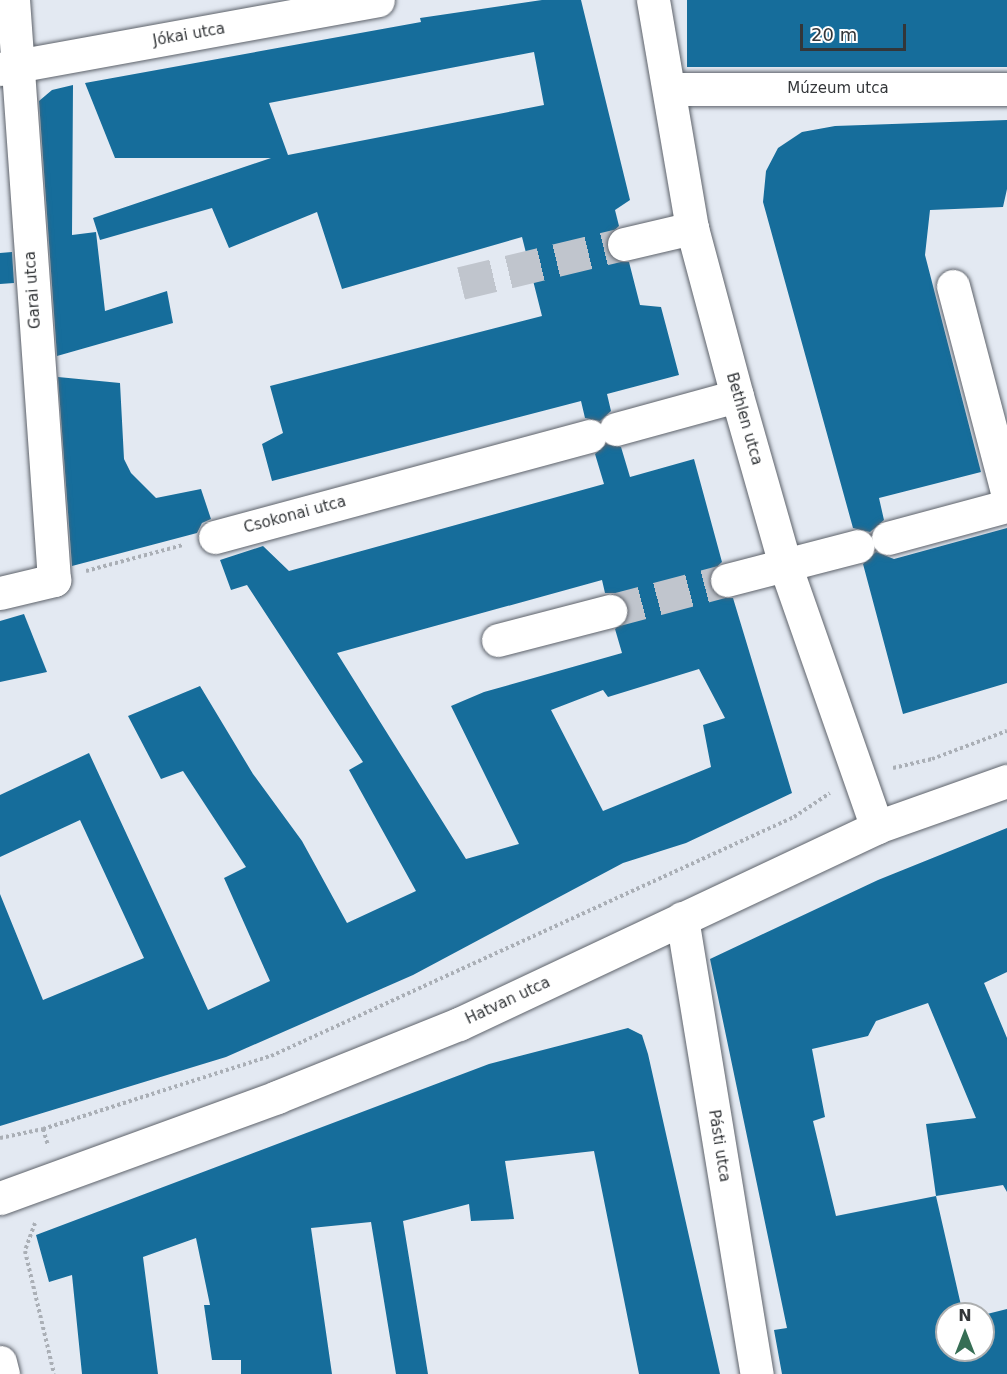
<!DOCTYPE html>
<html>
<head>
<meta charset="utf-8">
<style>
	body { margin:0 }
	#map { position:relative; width:1007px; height:1374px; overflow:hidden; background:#e3e9f2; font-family:"DejaVu Sans",sans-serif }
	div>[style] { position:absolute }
	.building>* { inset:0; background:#166d9b; transform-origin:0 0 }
	.minor-tunnel>* { height:33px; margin-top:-16.5px; transform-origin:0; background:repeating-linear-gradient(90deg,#c0c5cd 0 33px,transparent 0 49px) }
	.path>* { height:4px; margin-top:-2px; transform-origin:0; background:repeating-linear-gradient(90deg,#aaafb6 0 3px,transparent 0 6px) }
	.roads { filter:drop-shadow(0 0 2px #5e636b) drop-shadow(0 0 2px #5e636b) }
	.minor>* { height:33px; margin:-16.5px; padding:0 16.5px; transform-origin:16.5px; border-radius:16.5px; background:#fff }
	span { translate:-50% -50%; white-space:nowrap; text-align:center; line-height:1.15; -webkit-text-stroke:6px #fff; paint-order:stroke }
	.street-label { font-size:15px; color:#333639 }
	.north { position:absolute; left:935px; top:1302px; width:60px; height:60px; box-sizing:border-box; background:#fff; border:2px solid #adafb0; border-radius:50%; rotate:0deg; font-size:16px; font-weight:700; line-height:24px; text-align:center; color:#333639 }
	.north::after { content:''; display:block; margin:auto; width:21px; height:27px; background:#366e55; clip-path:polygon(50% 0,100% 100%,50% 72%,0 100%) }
	.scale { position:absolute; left:800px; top:24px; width:106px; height:27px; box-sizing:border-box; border:3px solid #333639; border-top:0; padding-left:8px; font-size:18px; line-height:21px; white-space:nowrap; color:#333639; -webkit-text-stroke:4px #fff; paint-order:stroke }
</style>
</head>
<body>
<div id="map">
	<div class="building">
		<div style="clip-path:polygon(evenodd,542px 0,581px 0,630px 200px,615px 210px,619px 226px,606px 238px,606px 249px,618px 262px,629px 262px,640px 305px,661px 307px,679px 375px,607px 394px,611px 411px,600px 421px,585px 418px,581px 401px,272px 481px,262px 444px,283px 433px,270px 386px,542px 316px,522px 237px,342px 289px,317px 212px,229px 248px,212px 208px,100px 240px,93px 218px,271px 158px,115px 158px,85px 83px,421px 22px,420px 18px,542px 0,534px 52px,544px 105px,288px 155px,269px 103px,534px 52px)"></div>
		<div style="left:687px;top:0;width:320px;height:67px"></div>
		<div style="clip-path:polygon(73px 85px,72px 235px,96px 232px,105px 311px,167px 291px,173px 323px,57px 356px,39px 101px,52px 90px)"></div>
		<div style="clip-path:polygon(1007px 120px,1007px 189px,1003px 207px,930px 210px,925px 255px,981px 472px,879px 498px,884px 520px,870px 532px,853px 528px,763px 202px,766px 171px,778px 148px,802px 132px,835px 126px)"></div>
		<div style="clip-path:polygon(12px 252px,14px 283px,0 284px,0 253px)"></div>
		<div style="clip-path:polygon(58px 377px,120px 383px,124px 459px,131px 473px,156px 498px,201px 489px,211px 519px,202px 523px,197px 533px,72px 566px)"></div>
		<div style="clip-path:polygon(evenodd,606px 444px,621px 447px,630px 477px,694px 459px,722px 562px,709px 574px,709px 585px,721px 598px,733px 598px,792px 793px,686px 843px,623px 863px,413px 975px,226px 1057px,0 1126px,0 894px,43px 1000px,144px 958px,80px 820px,0 857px,0 795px,89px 753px,208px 1010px,270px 981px,224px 878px,246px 867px,183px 771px,161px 779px,128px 716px,200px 686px,253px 774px,302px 841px,347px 923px,416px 891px,349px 770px,363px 762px,247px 585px,231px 590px,220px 560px,263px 546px,289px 571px,604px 484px,595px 454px,606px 444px,602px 580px,605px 593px,616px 593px,628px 606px,628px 617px,615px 629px,622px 653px,484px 692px,451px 706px,519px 844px,466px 859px,337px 653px,602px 580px,606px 444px,699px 669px,725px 718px,703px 725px,711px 767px,603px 811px,551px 710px,603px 690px,608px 697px,699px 669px)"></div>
		<div style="clip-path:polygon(1007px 528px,1007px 683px,903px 714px,863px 564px,876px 552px,894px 559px)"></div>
		<div style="clip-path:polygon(24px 614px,47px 672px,0 682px,0 621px)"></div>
		<div style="clip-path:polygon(evenodd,1007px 828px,1007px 972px,984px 983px,1007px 1038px,1007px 1192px,1003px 1185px,936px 1196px,963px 1314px,947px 1314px,947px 1350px,983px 1350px,983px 1315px,1007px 1309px,1007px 1374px,782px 1374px,774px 1330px,787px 1328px,710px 959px,878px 880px,1007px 828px,928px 1003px,976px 1118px,926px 1124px,936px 1196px,836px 1216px,813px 1121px,825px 1117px,812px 1049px,868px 1036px,876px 1021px,928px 1003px)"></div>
		<div style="clip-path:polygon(628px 1028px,642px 1035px,648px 1054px,720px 1374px,639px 1374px,594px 1151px,505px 1161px,514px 1219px,471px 1221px,469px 1204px,403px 1221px,428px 1374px,396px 1374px,371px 1222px,311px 1228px,332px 1374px,241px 1374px,241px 1360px,212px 1360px,204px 1305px,210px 1305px,196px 1238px,143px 1257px,158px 1374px,82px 1374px,72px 1275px,49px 1282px,36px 1235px,489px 1064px)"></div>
	</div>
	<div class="minor-tunnel">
		<div style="left:461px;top:283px;width:168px;rotate:-13.5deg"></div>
		<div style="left:610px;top:611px;width:121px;rotate:-14.8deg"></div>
	</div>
	<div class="path">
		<div style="left:86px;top:571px;width:100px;rotate:-15deg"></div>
		<div style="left:893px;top:768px;width:40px;rotate:-13deg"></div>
		<div style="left:932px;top:759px;width:80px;rotate:-20.5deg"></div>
		<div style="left:43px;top:1129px;width:17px;rotate:73deg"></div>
		<div style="left:0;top:1138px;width:44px;rotate:-11.8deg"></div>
		<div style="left:43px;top:1129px;width:239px;rotate:-17.8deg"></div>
		<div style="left:271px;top:1056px;width:575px;rotate:-24.56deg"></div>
		<div style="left:794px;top:817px;width:43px;rotate:-33.7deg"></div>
		<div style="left:35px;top:1223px;width:30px;rotate:110deg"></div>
		<div style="left:25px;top:1251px;width:126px;rotate:76.7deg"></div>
	</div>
	<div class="roads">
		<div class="minor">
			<div style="left:653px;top:0;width:231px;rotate:80.3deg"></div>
			<div style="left:692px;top:228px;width:174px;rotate:75deg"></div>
			<div style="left:737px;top:396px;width:176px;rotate:74.1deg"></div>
			<div style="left:785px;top:565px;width:278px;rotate:70.7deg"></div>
			<div style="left:0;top:69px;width:384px;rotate:-10.3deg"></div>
			<div style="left:670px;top:89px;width:337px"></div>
			<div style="left:624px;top:244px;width:70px;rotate:-13.2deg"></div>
			<div style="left:953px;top:286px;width:213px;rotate:75.3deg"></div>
			<div style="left:616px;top:429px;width:125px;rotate:-15.3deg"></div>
			<div style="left:215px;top:537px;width:388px;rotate:-15.1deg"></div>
			<div style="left:888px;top:538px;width:123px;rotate:-15.1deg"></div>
			<div style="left:727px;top:580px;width:135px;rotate:-14.5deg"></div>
			<div style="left:0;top:593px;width:56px;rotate:-13.5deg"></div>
			<div style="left:54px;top:580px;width:581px;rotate:-94.04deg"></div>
			<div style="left:498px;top:640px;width:116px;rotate:-14.5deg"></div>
			<div style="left:682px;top:918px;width:462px;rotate:80.7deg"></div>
			<div style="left:0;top:1198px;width:295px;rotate:-20deg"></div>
			<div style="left:277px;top:1097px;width:196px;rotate:-21.9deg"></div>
			<div style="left:459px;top:1024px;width:462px;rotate:-25.2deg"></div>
			<div style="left:877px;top:827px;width:138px;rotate:-19.5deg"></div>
			<div style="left:0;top:1362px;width:12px;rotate:76deg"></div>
		</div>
	</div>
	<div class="street-label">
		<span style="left:189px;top:35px;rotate:-10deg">Jókai utca</span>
		<span style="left:838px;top:89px">Múzeum utca</span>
		<span style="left:33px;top:290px;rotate:-94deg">Garai utca</span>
		<span style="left:744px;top:419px;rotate:74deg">Bethlen utca</span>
		<span style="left:295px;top:515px;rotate:-15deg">Csokonai utca</span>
		<span style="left:508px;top:1001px;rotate:-25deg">Hatvan utca</span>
		<span style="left:719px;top:1146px;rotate:81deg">Pásti utca</span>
	</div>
	<div class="north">N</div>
	<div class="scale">20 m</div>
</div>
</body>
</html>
